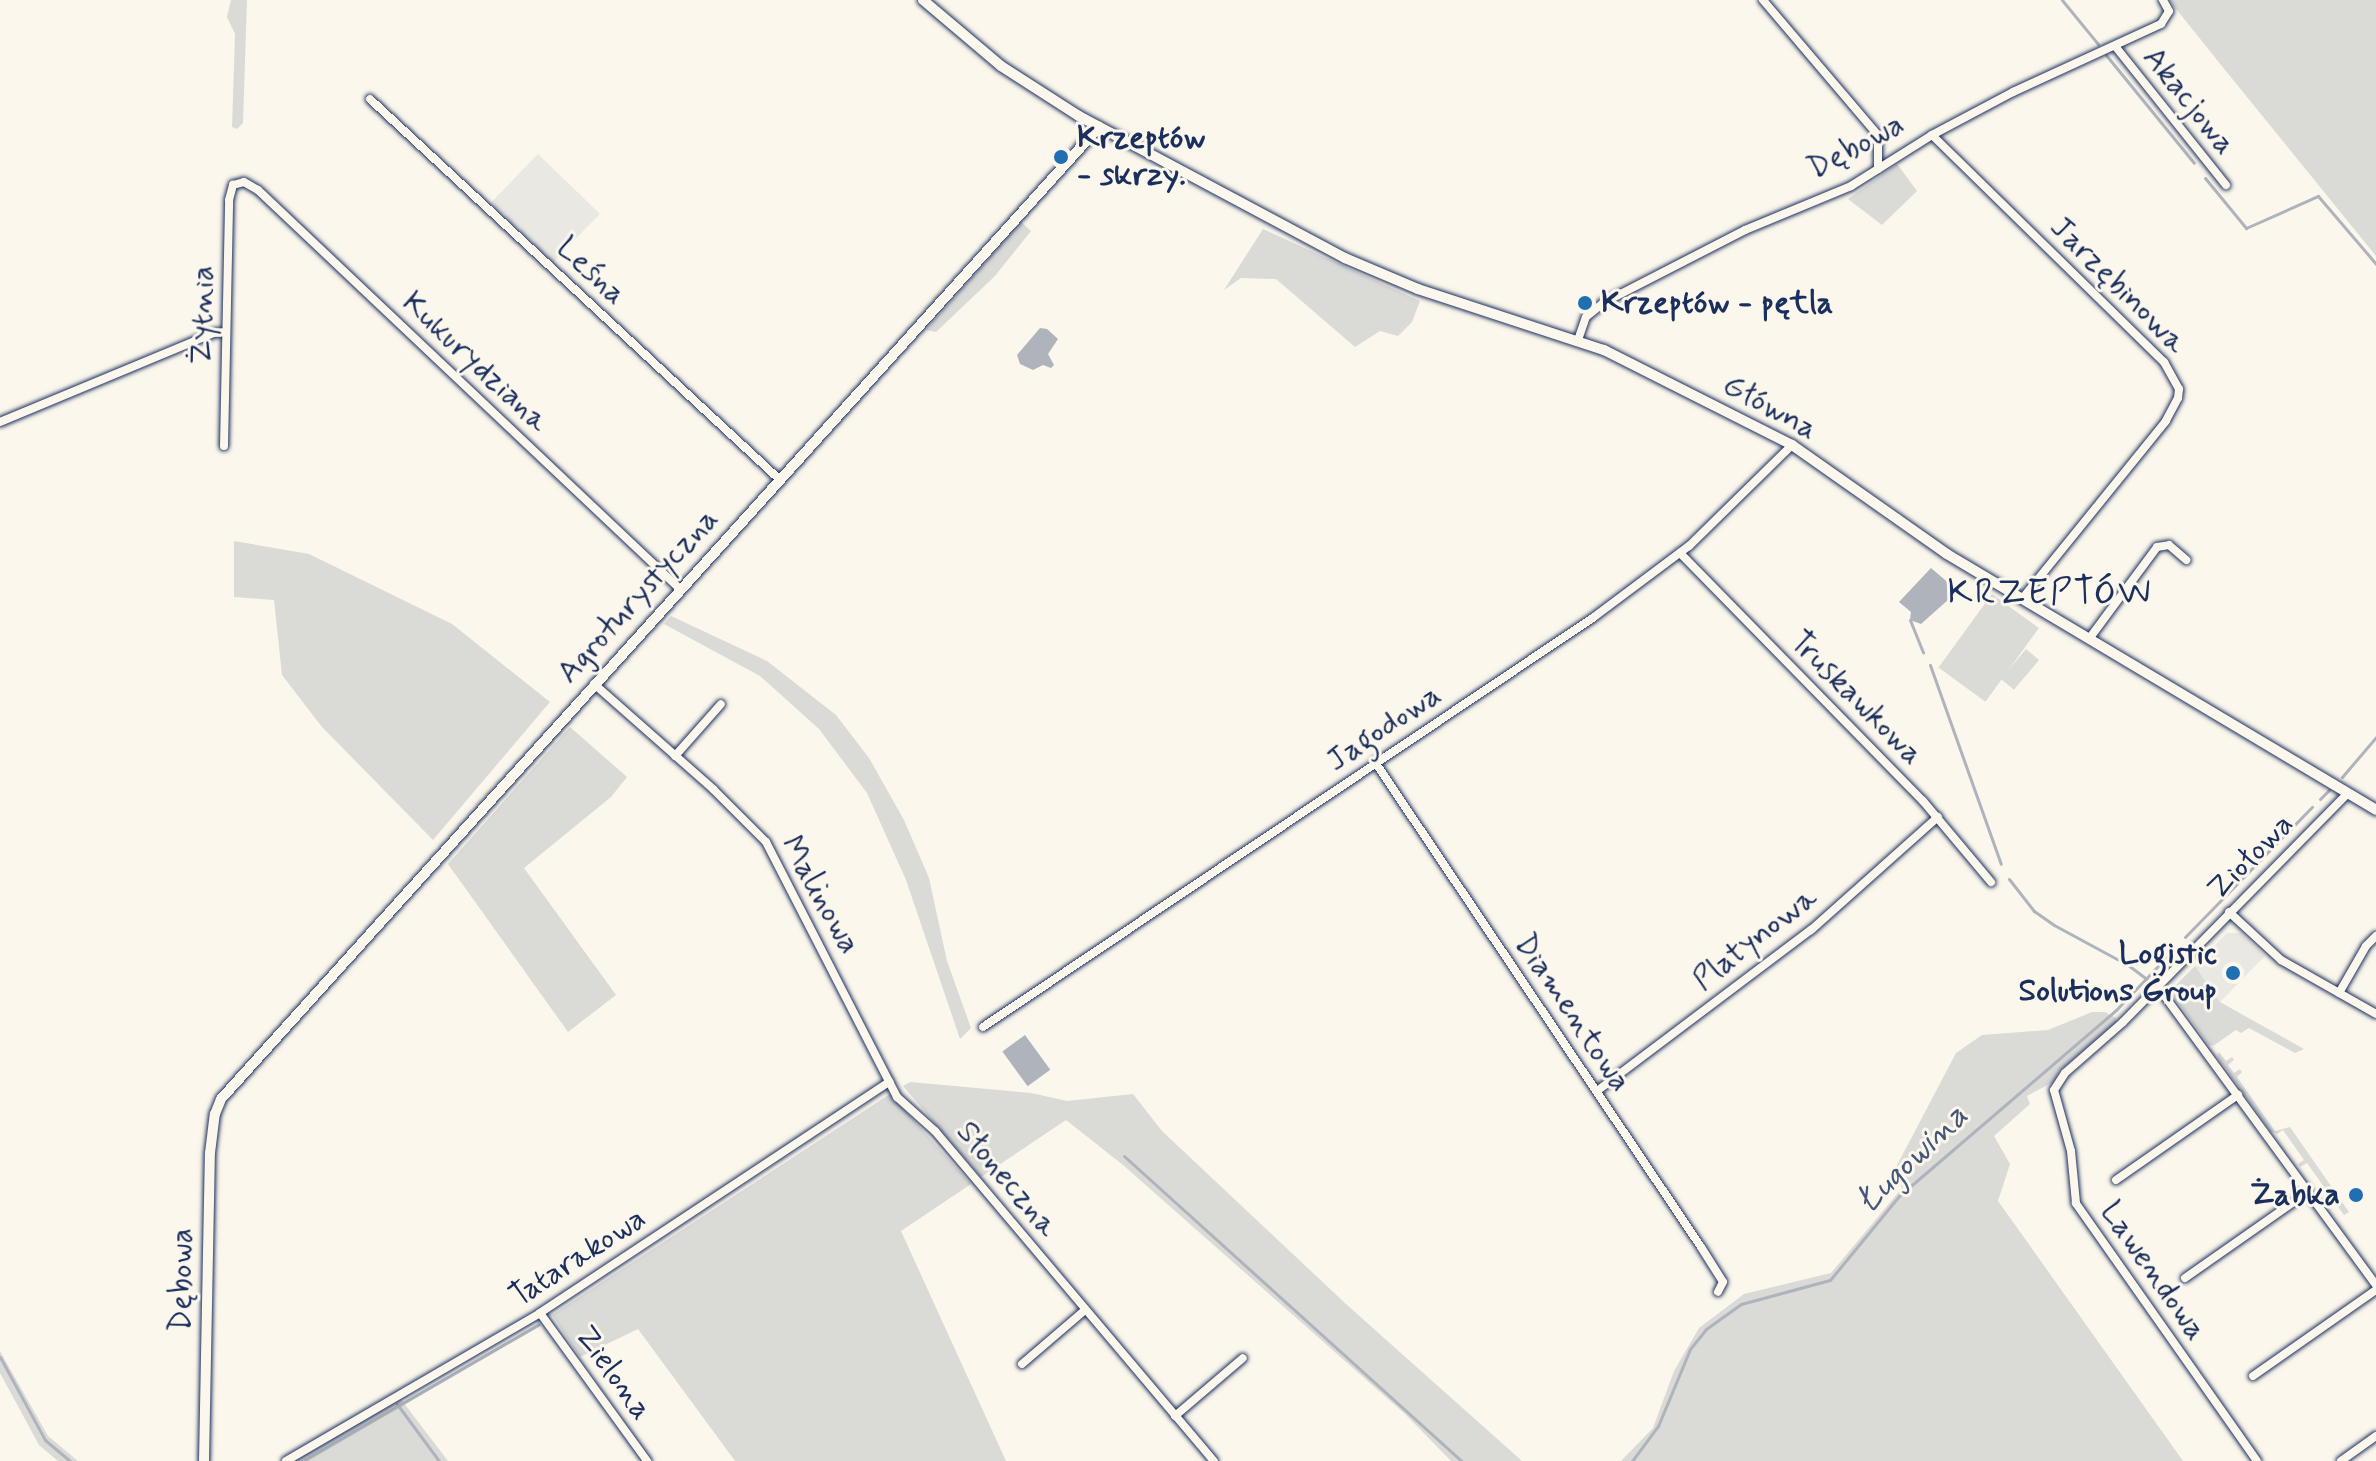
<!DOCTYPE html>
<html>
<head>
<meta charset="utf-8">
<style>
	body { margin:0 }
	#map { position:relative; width:2376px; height:1461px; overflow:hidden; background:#fbf7ec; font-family:Mynerve,sans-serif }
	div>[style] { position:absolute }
	.built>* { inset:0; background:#eae8e2; transform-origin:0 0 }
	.green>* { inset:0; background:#dadad7; transform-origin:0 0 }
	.water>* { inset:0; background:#afb3bb; transform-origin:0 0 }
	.stream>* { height:3px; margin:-1.5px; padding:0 1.5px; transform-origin:1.5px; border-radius:1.5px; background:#afb3bb }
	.roads { filter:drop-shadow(0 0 2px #1b2f5e) drop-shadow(0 0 2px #1b2f5e) }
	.minor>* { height:8px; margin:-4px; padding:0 4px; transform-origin:4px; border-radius:4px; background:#fbf7ec }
	.tertiary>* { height:10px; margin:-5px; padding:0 5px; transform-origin:5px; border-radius:5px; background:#fbf7ec }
	.dots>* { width:22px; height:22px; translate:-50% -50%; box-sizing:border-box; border:4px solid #fbf7ec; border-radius:50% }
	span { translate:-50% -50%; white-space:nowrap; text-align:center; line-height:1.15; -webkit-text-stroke:6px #fbf7ec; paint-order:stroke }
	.street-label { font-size:32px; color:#1b2f5e }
	.poi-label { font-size:32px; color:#1b2f5e; font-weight:700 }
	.left { translate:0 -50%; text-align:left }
	.right { translate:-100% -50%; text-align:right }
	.water-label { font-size:34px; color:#47577a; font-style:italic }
	.quarter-label { font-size:36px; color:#1b2f5e; letter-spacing:2px }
</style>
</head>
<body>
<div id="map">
	<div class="built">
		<div style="left:538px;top:154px;width:86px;height:67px;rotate:44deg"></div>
		<div style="clip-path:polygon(2227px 933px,2241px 933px,2265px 956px,2220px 1002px,2195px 966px)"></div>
	</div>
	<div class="green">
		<div style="clip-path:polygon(231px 0,247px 0,243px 123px,237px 129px,232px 127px,235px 34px,227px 17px)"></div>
		<div style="clip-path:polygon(2169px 0,2376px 0,2376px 256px,2221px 65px)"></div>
		<div style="clip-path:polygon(1897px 164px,1917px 191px,1882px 225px,1848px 199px)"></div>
		<div style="clip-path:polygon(1021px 222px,1031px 231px,995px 276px,936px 332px,926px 330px)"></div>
		<div style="clip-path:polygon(1263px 229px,1420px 301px,1412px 322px,1398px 336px,1380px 331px,1355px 347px,1276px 279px,1241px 278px,1224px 290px)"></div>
		<div style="clip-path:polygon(234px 541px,309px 554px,452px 624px,550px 702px,433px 840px,322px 727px,282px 675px,274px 600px,234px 597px)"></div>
		<div style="left:1992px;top:594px;width:58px;height:91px;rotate:36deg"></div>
		<div style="clip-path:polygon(671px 616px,767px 661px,836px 715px,869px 758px,904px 820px,929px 878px,947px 961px,971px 1028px,960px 1039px,906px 880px,867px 793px,819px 729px,760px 676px,664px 624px)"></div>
		<div style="left:2026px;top:649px;width:17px;height:39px;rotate:40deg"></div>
		<div style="clip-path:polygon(570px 727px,627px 777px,611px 797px,524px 868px,616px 995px,568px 1032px,448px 864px)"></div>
		<div style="clip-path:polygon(2195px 966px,2220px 1002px,2304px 1049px,2295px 1053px,2249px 1028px,2241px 1033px,2236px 1030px,2213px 1046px,2209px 1045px,2170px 991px)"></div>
		<div style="clip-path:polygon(2092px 1012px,2105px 1012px,2116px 1018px,2116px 1023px,2059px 1071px,2055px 1081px,2027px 1096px,2030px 1104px,1994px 1136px,2010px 1164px,1998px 1201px,2183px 1461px,1621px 1461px,1653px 1428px,1674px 1371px,1699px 1328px,1744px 1294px,1831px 1273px,1902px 1188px,1894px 1171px,1956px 1053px,1982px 1035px,2048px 1030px)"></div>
		<div style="clip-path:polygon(2219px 1052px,2226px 1061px,2232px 1057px,2234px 1060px,2228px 1065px,2234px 1073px,2240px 1069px,2242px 1072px,2237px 1077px,2275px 1131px,2290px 1127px,2349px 1212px,2344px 1215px,2307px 1163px,2300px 1167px,2298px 1164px,2304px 1160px,2283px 1130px,2277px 1134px,2271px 1132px,2217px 1056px)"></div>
		<div style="clip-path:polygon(910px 1082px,1031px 1093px,1067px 1101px,1133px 1094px,1162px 1131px,1346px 1304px,1522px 1461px,1451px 1461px,1405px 1414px,1123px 1165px,1066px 1120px,981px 1177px,903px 1086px)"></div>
		<div style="clip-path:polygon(890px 1094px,971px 1184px,901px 1231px,1006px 1461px,735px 1461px,638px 1329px,580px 1357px,552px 1315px)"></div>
		<div style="clip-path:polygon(0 1351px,48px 1436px,78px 1461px,58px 1461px,39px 1445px,0 1373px)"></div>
		<div style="clip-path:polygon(400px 1398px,448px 1461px,291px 1461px)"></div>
	</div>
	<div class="water">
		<div style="clip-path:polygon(1040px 328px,1047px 329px,1058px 339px,1048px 354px,1054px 365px,1051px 368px,1043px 365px,1033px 370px,1020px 364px,1017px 355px)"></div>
		<div style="clip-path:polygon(1931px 568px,1958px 591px,1921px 624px,1910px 620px,1911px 612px,1899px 602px)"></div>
		<div style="left:1025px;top:1035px;width:43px;height:28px;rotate:54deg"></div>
	</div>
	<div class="stream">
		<div style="left:2062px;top:0;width:57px;rotate:50.7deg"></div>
		<div style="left:2106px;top:55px;width:139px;rotate:50.8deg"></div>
		<div style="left:2205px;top:178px;width:65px;rotate:50.6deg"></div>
		<div style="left:2246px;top:228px;width:79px;rotate:-24deg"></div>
		<div style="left:2318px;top:196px;width:89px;rotate:49.5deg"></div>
		<div style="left:1910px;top:620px;width:35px;rotate:68deg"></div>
		<div style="left:1930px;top:665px;width:211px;rotate:70.4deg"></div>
		<div style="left:2342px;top:777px;width:52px;rotate:-49.6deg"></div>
		<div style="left:2320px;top:799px;width:13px;rotate:-45deg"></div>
		<div style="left:2009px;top:879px;width:41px;rotate:52deg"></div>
		<div style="left:2034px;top:911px;width:24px;rotate:35deg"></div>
		<div style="left:2054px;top:925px;width:72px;rotate:28.4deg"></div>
		<div style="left:2185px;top:937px;width:182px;rotate:-45.7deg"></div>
		<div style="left:2128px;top:965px;width:25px;rotate:37deg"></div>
		<div style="left:1124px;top:1156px;width:455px;rotate:42.1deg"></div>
		<div style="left:0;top:1357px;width:94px;rotate:61.5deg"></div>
		<div style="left:45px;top:1440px;width:33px;rotate:40deg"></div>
		<div style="left:397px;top:1404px;width:71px;rotate:53.6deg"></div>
		<div style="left:303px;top:1461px;width:272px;rotate:-30.1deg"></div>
		<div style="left:1632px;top:1461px;width:44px;rotate:-53.4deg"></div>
		<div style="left:1658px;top:1426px;width:83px;rotate:-67.4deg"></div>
		<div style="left:1690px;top:1349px;width:26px;rotate:-51deg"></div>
		<div style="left:1706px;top:1329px;width:43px;rotate:-35.5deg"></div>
		<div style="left:1741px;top:1304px;width:92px;rotate:-15.1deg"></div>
		<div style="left:1830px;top:1280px;width:109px;rotate:-50.6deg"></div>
		<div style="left:1899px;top:1196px;width:286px;rotate:-40.6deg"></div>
		<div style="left:2116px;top:1010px;width:84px;rotate:-46.4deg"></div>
	</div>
	<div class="roads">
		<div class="minor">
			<div style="left:1763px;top:0;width:177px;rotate:49.6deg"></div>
			<div style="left:1878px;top:135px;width:34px;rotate:90deg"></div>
			<div style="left:2115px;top:46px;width:178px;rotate:51.4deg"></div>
			<div style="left:370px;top:99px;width:558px;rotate:42.9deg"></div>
			<div style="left:1932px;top:135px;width:325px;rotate:44.4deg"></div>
			<div style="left:2164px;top:362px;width:31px;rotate:61deg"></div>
			<div style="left:2179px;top:389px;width:9px;rotate:96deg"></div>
			<div style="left:2178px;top:398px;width:26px;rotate:118deg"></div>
			<div style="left:2166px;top:421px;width:229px;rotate:129deg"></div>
			<div style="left:1578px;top:340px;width:24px;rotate:-71deg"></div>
			<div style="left:1586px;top:317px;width:22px;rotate:-39deg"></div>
			<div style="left:1603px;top:303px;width:160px;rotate:-27.2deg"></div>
			<div style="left:1745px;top:230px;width:115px;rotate:-22.5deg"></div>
			<div style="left:1851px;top:186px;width:96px;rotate:-32.2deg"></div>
			<div style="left:1932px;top:135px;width:92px;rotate:-28deg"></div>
			<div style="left:2013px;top:92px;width:163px;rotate:-24.7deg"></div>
			<div style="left:2161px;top:24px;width:15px;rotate:-58deg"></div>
			<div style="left:2169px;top:11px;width:13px;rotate:-119deg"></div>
			<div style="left:0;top:422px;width:232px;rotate:-22.6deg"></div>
			<div style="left:214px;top:333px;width:12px;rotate:-5deg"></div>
			<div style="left:224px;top:446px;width:246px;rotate:-88.8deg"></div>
			<div style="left:229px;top:200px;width:16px;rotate:-75deg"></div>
			<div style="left:233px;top:185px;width:11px;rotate:-15deg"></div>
			<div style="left:244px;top:182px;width:16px;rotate:30deg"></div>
			<div style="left:258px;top:190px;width:581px;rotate:43.4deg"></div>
			<div style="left:1680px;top:553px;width:347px;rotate:45.6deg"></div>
			<div style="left:1923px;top:801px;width:106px;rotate:50deg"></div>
			<div style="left:2089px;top:639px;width:114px;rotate:-53.5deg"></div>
			<div style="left:2157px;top:547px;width:12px;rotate:-9deg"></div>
			<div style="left:2169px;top:545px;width:23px;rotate:41deg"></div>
			<div style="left:594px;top:684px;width:159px;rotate:41.4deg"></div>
			<div style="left:713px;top:789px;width:75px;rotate:45deg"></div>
			<div style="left:766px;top:842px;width:287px;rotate:62.8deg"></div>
			<div style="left:897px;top:1097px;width:51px;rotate:41.8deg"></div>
			<div style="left:935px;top:1131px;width:432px;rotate:49.8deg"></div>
			<div style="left:675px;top:756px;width:69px;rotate:-48.5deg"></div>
			<div style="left:1375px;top:762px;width:584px;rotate:56.09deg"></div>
			<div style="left:1701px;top:1247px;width:41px;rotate:57.8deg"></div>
			<div style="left:1723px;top:1282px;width:11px;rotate:117deg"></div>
			<div style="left:2229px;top:912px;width:71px;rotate:42.7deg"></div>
			<div style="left:2281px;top:960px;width:109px;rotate:29.6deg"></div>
			<div style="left:2158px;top:987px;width:369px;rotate:53.8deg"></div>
			<div style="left:2339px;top:993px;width:54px;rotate:-60.1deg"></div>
			<div style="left:2366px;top:946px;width:14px;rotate:-45deg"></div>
			<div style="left:983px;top:1027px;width:736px;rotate:-33.86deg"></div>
			<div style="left:1594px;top:617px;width:119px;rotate:-36.8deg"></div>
			<div style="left:1689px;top:546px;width:144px;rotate:-44.4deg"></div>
			<div style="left:1597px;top:1091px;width:268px;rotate:-37deg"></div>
			<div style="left:1811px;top:930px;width:170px;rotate:-41.7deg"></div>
			<div style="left:2116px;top:1180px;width:149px;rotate:-34.9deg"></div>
			<div style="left:2185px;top:1278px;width:150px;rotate:-35deg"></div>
			<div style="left:540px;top:1313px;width:183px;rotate:54.1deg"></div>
			<div style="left:1022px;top:1364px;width:83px;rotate:-40.6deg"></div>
			<div style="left:2253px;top:1376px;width:150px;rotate:-35deg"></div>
			<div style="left:1175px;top:1416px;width:89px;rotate:-40.5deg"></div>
			<div style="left:286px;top:1461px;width:294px;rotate:-30.2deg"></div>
			<div style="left:540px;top:1313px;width:419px;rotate:-33.5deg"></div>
			<div style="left:2257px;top:1461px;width:315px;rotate:-125.1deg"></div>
			<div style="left:2076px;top:1203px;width:52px;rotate:-95.5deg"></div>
			<div style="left:2071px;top:1151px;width:63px;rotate:-105.6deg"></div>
			<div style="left:2054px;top:1090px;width:20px;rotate:-57deg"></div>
			<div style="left:2065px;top:1073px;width:77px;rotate:-41.3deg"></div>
			<div style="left:2123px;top:1022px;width:320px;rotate:-45.5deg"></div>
			<div style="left:2341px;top:1461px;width:43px;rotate:-35.5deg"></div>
		</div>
		<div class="tertiary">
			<div style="left:923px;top:0;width:102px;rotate:40.2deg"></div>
			<div style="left:1001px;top:66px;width:93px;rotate:32.7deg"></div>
			<div style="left:1079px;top:116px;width:302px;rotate:28.1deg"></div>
			<div style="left:1345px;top:258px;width:79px;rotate:23deg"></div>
			<div style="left:1418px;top:289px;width:196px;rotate:18.2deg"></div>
			<div style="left:1604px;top:350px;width:211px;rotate:26.8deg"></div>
			<div style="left:1792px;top:445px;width:189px;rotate:35.1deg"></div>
			<div style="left:1947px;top:554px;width:500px;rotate:30.8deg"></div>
			<div style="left:204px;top:1461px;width:308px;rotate:-88.9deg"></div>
			<div style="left:210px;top:1153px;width:39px;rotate:-83deg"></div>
			<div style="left:215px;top:1114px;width:16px;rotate:-68deg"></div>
			<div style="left:221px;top:1099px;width:1310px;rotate:-47.91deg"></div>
		</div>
	</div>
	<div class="dots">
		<div style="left:1061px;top:157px;background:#1f6fb2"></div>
		<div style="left:1585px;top:303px;background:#1f6fb2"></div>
		<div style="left:2233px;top:973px;background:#1f6fb2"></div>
		<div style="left:2356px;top:1195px;background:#1f6fb2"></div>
	</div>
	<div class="street-label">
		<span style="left:2189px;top:101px;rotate:51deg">Akacjowa</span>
		<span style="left:1856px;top:147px;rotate:-28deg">Dębowa</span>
		<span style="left:591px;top:271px;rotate:43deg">Leśna</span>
		<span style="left:2118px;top:285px;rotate:45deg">Jarzębinowa</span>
		<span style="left:203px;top:315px;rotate:-89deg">Żytnia</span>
		<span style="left:475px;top:362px;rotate:43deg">Kukurydziana</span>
		<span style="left:1770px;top:407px;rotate:29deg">Główna</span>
		<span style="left:638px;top:596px;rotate:-48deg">Agroturystyczna</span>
		<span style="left:1856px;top:698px;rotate:45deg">Truskawkowa</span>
		<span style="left:1384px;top:728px;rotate:-34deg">Jagodowa</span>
		<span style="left:2251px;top:857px;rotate:-45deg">Ziołowa</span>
		<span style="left:820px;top:895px;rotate:61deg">Malinowa</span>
		<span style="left:1755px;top:939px;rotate:-38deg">Platynowa</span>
		<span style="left:1572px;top:1013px;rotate:56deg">Diamentowa</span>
		<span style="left:1007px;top:1179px;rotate:50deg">Słoneczna</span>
		<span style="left:578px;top:1258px;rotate:-33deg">Tatarakowa</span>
		<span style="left:2153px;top:1271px;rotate:55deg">Lawendowa</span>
		<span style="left:182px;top:1280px;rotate:-89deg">Dębowa</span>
		<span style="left:613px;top:1373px;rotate:54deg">Zielona</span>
	</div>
	<div class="poi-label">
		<span class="left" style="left:1077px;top:157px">Krzeptów<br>- skrzy.</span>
		<span class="left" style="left:1601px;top:303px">Krzeptów - pętla</span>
		<span class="right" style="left:2217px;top:973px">Logistic<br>Solutions Group</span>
		<span class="right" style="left:2340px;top:1195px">Żabka</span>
	</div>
	<div class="water-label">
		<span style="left:1912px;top:1159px;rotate:-44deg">Ługowina</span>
	</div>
	<div class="quarter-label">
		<span style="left:2050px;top:594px">KRZEPTÓW</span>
	</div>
</div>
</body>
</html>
